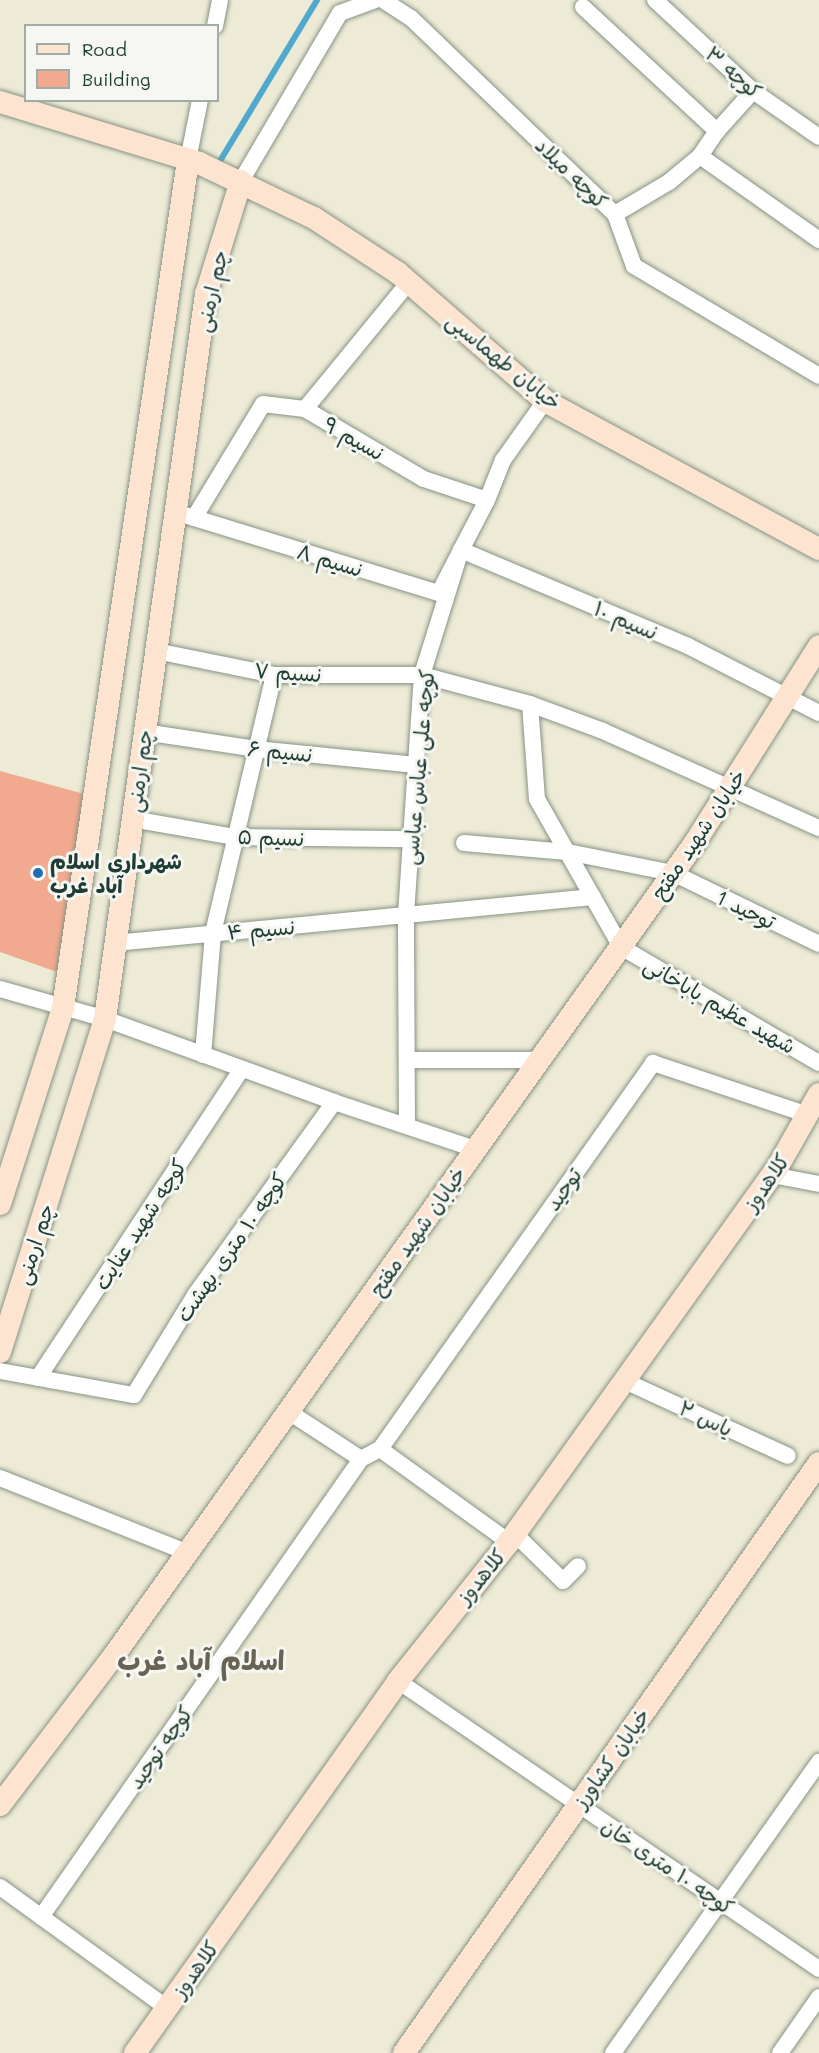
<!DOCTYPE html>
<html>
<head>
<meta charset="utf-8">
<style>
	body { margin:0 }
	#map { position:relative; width:819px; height:2053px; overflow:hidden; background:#edead6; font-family:Mali,"Playpen Sans Arabic",sans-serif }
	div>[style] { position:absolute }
	.stream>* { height:6px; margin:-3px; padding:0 3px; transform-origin:3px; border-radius:3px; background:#51a8ce }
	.building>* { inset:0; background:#f1aa8f }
	.roads { filter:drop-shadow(0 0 2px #869485) drop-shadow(0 0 2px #869485) }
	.street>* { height:16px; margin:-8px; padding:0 8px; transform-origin:8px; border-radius:8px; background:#fff }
	.secondary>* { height:22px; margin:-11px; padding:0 11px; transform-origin:11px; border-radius:11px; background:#fde4d1 }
	.dots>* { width:16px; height:16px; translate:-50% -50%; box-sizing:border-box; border:3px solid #f6f6f2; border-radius:50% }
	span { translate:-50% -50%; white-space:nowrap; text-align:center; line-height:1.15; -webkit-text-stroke:6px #f6f6f2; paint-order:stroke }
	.street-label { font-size:21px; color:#1f3d34 }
	.poi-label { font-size:21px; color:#1f3d34; font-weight:700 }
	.left { translate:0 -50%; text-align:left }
	.district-label { font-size:27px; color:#686354; font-weight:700 }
	.legend { position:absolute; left:24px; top:24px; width:195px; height:78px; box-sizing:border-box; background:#f6f6f2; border:2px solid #a0aca6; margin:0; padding:8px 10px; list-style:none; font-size:18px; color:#1f3d34 }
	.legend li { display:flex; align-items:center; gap:12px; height:30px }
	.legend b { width:30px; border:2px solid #a0aca6 }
</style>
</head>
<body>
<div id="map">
	<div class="stream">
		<div style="left:220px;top:161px;width:188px;rotate:-58.9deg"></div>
	</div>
	<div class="building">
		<div style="clip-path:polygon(0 771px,88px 795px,60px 973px,0 952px)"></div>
	</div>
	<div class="roads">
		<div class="street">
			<div style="left:383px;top:0;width:33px;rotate:33deg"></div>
			<div style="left:411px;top:18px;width:283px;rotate:43.9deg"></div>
			<div style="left:615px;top:214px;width:55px;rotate:69.9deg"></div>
			<div style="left:634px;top:266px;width:215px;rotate:30.7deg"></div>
			<div style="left:655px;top:0;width:134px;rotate:42.9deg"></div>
			<div style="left:753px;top:91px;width:80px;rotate:34.9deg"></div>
			<div style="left:583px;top:7px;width:183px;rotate:42.8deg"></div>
			<div style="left:717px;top:131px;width:54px;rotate:-48deg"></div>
			<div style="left:215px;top:26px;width:26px;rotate:-79deg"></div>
			<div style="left:700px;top:156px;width:146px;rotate:35.2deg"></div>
			<div style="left:188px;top:160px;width:61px;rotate:-78.7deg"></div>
			<div style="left:241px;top:181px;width:195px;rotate:-59.5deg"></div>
			<div style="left:340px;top:13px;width:37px;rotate:-20deg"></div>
			<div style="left:615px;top:214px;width:63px;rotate:-30.7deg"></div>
			<div style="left:669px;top:182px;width:40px;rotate:-40deg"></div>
			<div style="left:700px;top:156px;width:30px;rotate:-56deg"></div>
			<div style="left:409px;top:282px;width:164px;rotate:129.3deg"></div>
			<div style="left:305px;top:409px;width:138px;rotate:30.5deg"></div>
			<div style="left:424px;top:479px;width:66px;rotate:18.4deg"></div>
			<div style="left:175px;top:512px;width:276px;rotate:17.1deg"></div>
			<div style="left:439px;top:593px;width:48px;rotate:-62.9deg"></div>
			<div style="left:461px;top:550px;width:246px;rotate:22.9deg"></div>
			<div style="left:688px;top:646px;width:147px;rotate:27.1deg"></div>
			<div style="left:194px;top:518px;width:133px;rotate:-58.8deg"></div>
			<div style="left:263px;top:404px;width:42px;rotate:6.8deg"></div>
			<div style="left:156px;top:651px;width:120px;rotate:11.5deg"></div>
			<div style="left:274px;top:675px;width:148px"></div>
			<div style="left:422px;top:675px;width:112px;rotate:15deg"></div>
			<div style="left:530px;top:704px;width:78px;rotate:20.3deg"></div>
			<div style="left:603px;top:731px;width:237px;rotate:24.2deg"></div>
			<div style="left:530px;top:704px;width:95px;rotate:85.8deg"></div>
			<div style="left:537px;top:799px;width:170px;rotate:60.4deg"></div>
			<div style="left:621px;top:947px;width:229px;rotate:30.4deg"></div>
			<div style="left:144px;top:732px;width:113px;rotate:8.6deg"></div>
			<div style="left:256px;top:749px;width:161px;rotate:5.7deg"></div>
			<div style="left:132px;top:819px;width:105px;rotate:9.9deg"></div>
			<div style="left:235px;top:837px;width:176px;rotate:0.7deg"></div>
			<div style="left:464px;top:843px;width:103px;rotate:5deg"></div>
			<div style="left:567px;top:852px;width:108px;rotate:11.2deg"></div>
			<div style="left:673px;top:873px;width:162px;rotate:25.9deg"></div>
			<div style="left:115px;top:943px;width:480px;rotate:-5.5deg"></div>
			<div style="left:0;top:989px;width:109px;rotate:15.9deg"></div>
			<div style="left:105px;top:1019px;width:244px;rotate:19.9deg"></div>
			<div style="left:334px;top:1102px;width:149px;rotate:18.4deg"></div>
			<div style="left:203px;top:1055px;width:122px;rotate:-85.3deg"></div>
			<div style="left:213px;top:933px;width:265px;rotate:-76.7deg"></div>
			<div style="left:407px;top:1060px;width:134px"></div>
			<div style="left:407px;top:1126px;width:211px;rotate:-90.3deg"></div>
			<div style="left:406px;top:915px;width:241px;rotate:-86.2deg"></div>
			<div style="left:422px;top:675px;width:131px;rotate:-72.7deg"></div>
			<div style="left:461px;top:550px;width:56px;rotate:-62.5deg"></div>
			<div style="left:487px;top:500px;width:43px;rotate:-68.2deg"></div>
			<div style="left:503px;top:460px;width:72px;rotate:-54.6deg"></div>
			<div style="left:772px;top:1175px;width:48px;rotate:10.8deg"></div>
			<div style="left:0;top:1371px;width:136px;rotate:10.2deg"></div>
			<div style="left:134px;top:1395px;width:117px;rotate:-58.6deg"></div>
			<div style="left:195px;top:1295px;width:238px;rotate:-54.2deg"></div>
			<div style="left:38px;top:1378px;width:370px;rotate:-56.6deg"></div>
			<div style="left:625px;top:1381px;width:179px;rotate:24.7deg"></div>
			<div style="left:289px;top:1412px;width:86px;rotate:33.1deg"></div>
			<div style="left:361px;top:1459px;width:21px;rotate:-28deg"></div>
			<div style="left:380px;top:1449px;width:159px;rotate:35.8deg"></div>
			<div style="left:380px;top:1449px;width:473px;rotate:-54.7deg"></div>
			<div style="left:653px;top:1063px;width:163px;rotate:18.5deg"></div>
			<div style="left:0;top:1478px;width:200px;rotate:21.7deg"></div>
			<div style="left:515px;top:1534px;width:67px;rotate:44.4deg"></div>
			<div style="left:563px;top:1581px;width:21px;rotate:-45deg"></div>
			<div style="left:398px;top:1681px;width:510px;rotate:34.38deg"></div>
			<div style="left:0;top:1887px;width:206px;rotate:35.9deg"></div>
			<div style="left:41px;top:1917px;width:559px;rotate:-55.06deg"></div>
			<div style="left:613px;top:2053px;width:357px;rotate:-54.7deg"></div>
			<div style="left:780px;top:2053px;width:68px;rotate:-55.1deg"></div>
		</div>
		<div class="secondary">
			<div style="left:0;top:102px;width:208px;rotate:17deg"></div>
			<div style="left:199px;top:163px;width:127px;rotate:25.6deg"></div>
			<div style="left:314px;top:218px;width:100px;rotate:33.2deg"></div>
			<div style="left:398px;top:273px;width:195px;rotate:41deg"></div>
			<div style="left:545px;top:401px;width:311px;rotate:28.4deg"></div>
			<div style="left:0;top:1204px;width:206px;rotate:-72.2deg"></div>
			<div style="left:63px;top:1008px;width:857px;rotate:-81.61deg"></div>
			<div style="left:0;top:1352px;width:349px;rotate:-72.5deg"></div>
			<div style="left:105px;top:1019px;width:732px;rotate:-82.07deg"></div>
			<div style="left:206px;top:294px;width:118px;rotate:-72.8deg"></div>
			<div style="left:0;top:1805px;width:190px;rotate:-52.7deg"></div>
			<div style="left:115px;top:1654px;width:996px;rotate:-54.44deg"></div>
			<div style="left:694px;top:844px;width:234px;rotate:-57.7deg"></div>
			<div style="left:135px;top:2053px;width:456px;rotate:-54.7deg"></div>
			<div style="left:398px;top:1681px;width:178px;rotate:-51.4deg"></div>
			<div style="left:509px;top:1542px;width:460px;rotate:-54.4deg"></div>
			<div style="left:777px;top:1168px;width:85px;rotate:-60.4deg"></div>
			<div style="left:404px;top:2053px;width:721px;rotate:-54.88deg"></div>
		</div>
	</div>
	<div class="dots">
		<div style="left:38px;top:873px;background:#1f6fb2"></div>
	</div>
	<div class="street-label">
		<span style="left:734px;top:72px;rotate:41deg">کوچه ۳</span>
		<span style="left:572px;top:173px;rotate:44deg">کوچه میلاد</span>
		<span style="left:211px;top:291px;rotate:-77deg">چم ارمنی</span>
		<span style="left:504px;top:361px;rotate:39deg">خیابان طهماسبی</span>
		<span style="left:354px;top:438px;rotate:30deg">نسیم ۹</span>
		<span style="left:330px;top:560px;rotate:17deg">نسیم ۸</span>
		<span style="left:626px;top:620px;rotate:23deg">نسیم ۱۰</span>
		<span style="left:288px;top:672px;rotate:4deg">نسیم ۷</span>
		<span style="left:280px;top:751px;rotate:6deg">نسیم ۶</span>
		<span style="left:418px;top:767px;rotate:-85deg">کوچه علی عباس عباسی</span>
		<span style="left:139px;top:771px;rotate:-82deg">چم ارمنی</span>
		<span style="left:698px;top:834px;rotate:-56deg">خیابان شهید مفتح</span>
		<span style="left:271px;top:837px;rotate:2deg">نسیم ۵</span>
		<span style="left:746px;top:909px;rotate:26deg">توحید 1</span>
		<span style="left:261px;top:929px;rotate:-5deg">نسیم ۴</span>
		<span style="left:720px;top:1005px;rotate:30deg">شهید عظیم باباخانی</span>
		<span style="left:766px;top:1182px;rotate:-56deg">کلاهدوز</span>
		<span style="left:563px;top:1189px;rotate:-55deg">توحید</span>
		<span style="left:140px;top:1224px;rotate:-57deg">کوچه شهید عنایت</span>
		<span style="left:417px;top:1231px;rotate:-55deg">خیابان شهید مفتح</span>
		<span style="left:34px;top:1244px;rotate:-72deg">چم ارمنی</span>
		<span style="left:231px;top:1247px;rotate:-55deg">کوچه ۱۰ متری بهشت</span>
		<span style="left:706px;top:1418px;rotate:25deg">یاس ۲</span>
		<span style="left:481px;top:1576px;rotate:-51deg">کلاهدوز</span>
		<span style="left:160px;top:1747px;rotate:-55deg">کوچه توحید</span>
		<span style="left:611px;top:1758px;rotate:-55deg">خیابان کشاورز</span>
		<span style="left:668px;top:1866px;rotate:34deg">کوچه ۱۰ متری خان</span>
		<span style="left:195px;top:1969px;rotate:-55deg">کلاهدوز</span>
	</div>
	<div class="poi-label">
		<span class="left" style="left:50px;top:873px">شهرداری اسلام<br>آباد غرب</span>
	</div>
	<div class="district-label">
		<span style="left:201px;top:1660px">اسلام آباد غرب</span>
	</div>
	<ul class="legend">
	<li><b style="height:8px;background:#fde4d1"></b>Road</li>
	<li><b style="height:16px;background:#f1aa8f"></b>Building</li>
	</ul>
</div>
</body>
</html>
